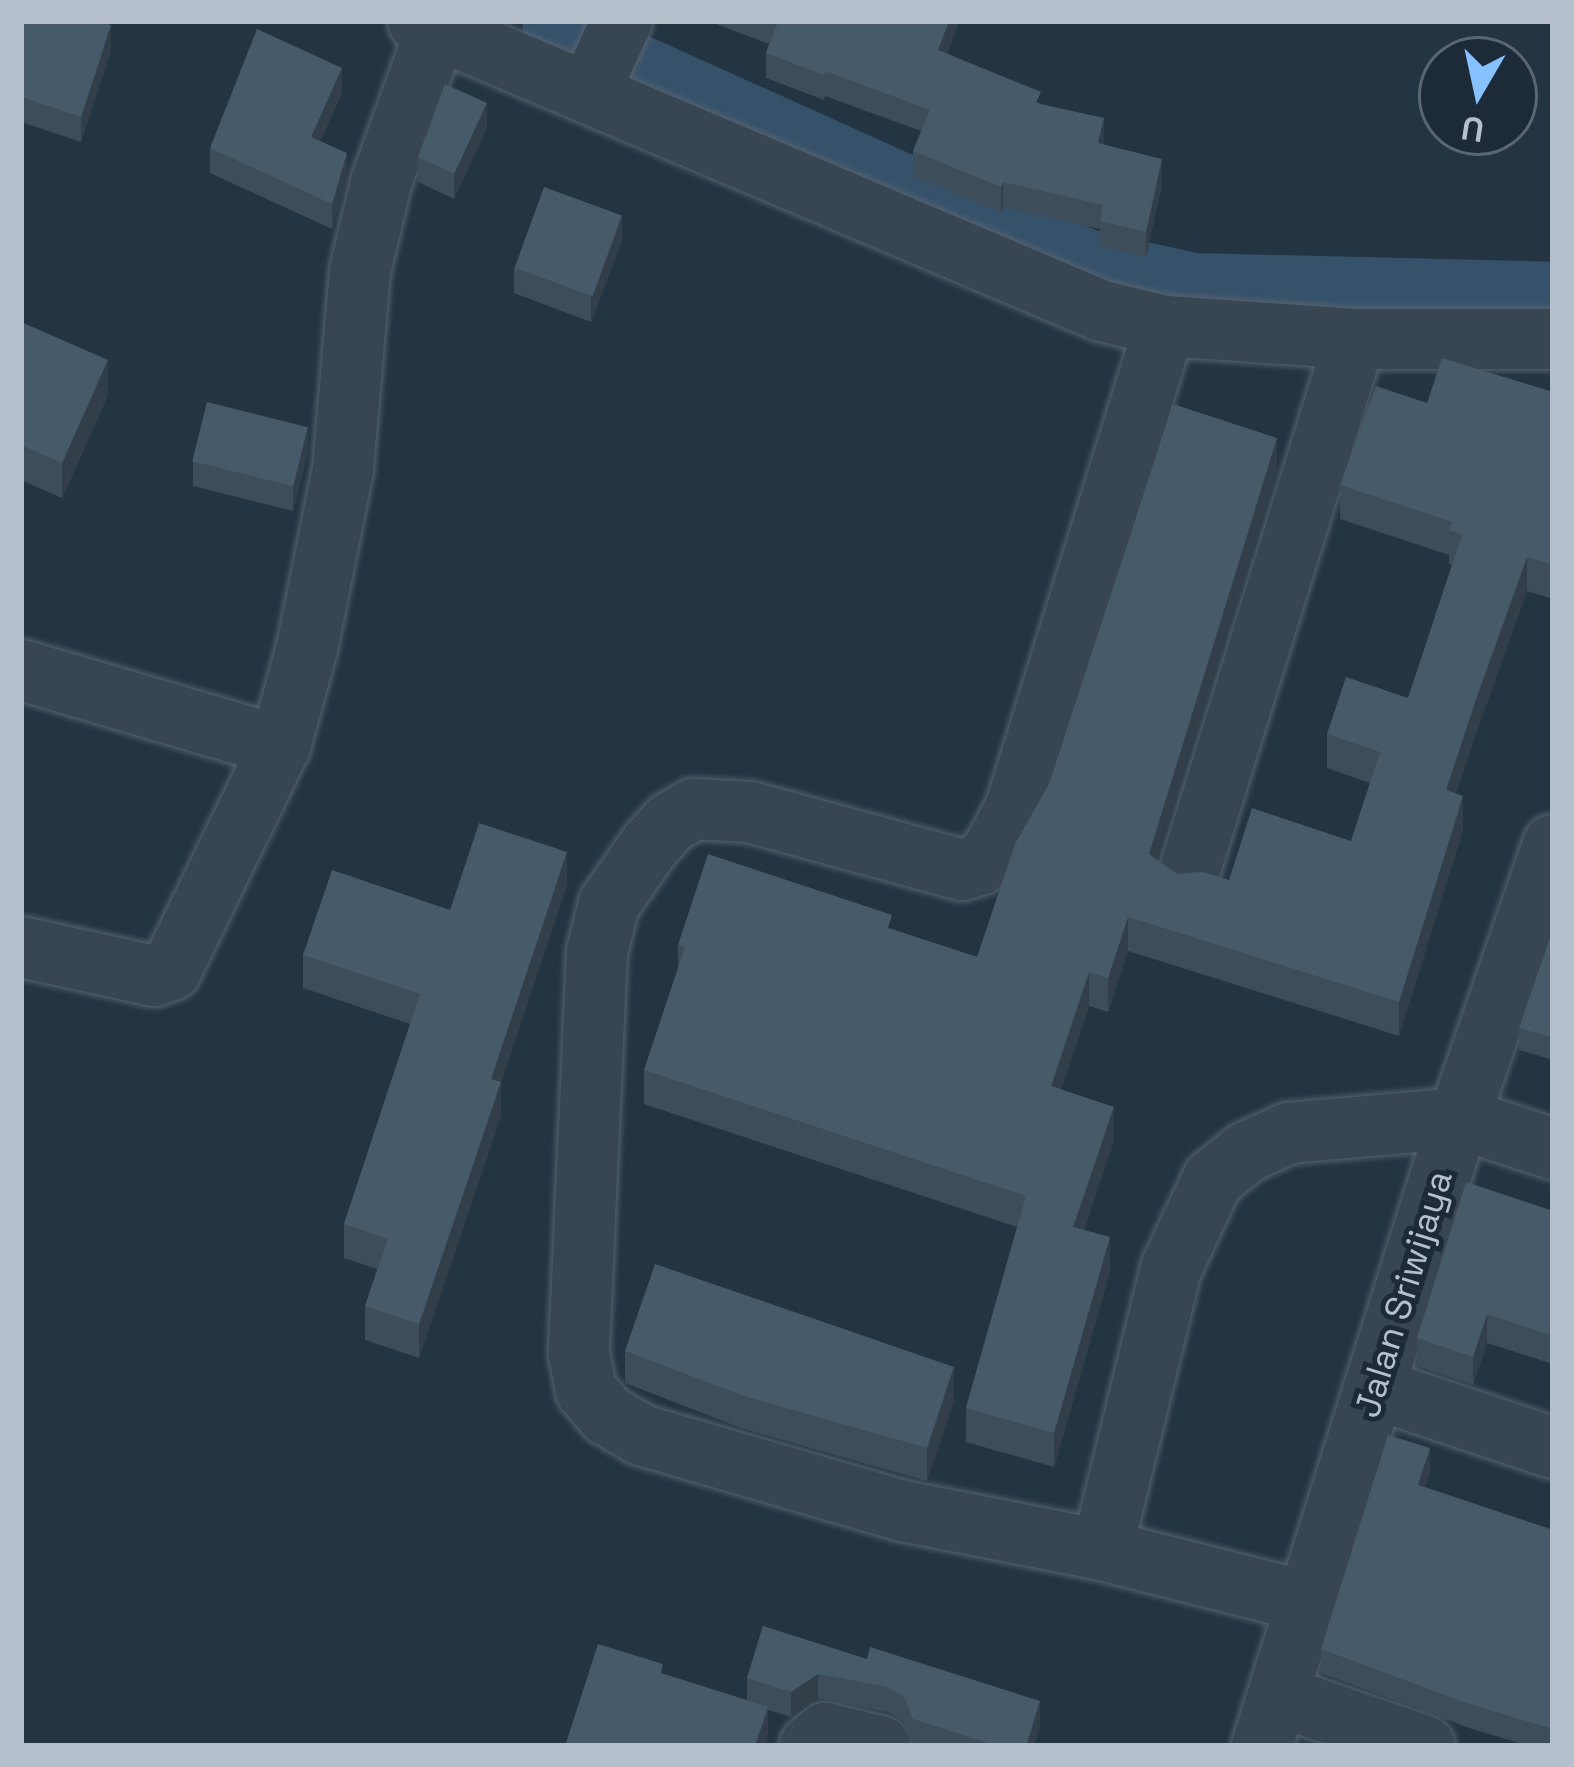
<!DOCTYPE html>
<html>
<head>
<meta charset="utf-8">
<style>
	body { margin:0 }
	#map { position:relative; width:1574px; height:1767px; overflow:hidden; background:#233443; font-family:"Space Grotesk",sans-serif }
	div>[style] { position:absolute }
	.canal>* { height:54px; margin:-27px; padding:0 27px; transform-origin:27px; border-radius:27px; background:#36526b }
	.roads { filter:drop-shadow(0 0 3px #56636f) drop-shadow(0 0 3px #56636f) }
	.minor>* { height:60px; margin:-30px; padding:0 30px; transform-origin:30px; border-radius:30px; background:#384552 }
	.wall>* { inset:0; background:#3d4d5a }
	.shaded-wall>* { inset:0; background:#323f4a }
	.building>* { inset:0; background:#475a69; transform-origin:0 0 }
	span { translate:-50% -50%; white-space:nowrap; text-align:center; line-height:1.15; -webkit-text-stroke:10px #1d2a37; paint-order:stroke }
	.street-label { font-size:36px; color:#b5c0cc }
	.frame { position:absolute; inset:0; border:24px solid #b5c0cc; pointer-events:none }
	.north { position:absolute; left:1418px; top:36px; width:120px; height:120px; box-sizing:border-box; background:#1d2a37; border:3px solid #5a6673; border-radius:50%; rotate:189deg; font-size:33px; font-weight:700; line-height:48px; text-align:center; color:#b5c0cc }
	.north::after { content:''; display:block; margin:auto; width:42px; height:54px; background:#87c2ff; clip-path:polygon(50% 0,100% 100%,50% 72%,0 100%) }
</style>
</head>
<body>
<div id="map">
	<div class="canal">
		<div style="left:549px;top:21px;width:388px;rotate:24.2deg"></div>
		<div style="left:903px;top:180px;width:203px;rotate:22.3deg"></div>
		<div style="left:1091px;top:257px;width:106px;rotate:12.6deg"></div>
		<div style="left:1194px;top:280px;width:359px;rotate:1.4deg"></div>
	</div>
	<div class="roads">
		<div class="minor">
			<div style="left:418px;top:21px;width:743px;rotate:22.98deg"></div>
			<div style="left:1102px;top:311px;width:65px;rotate:13.4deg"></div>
			<div style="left:1165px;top:326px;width:190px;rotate:3.9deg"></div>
			<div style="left:1355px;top:339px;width:198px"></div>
			<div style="left:589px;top:92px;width:78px;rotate:-65.1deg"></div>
			<div style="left:1165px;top:326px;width:504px;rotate:107.21deg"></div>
			<div style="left:1016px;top:807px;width:50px;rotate:117.6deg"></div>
			<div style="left:993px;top:851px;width:20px;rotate:135deg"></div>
			<div style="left:979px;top:865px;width:18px;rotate:164deg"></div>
			<div style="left:962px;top:870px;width:220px;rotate:-164.7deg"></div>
			<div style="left:750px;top:812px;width:56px;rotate:-176.9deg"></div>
			<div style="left:694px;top:809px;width:28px;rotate:150deg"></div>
			<div style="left:670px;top:823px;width:30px;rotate:132deg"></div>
			<div style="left:650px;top:845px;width:72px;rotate:124.8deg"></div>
			<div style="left:609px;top:904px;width:49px;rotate:104deg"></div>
			<div style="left:597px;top:952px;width:402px;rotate:92.6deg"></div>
			<div style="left:579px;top:1354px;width:37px;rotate:79deg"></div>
			<div style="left:586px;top:1390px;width:33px;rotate:50deg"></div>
			<div style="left:607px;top:1415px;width:39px;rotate:30deg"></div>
			<div style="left:641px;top:1435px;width:273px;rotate:16.2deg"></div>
			<div style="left:903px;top:1511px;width:203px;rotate:11.1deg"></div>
			<div style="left:1102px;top:1550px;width:216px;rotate:14.2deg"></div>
			<div style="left:21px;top:670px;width:270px;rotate:16.4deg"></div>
			<div style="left:1188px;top:876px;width:562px;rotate:-72.72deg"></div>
			<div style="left:21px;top:947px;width:136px;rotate:12.3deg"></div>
			<div style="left:154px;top:976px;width:18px;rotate:-19deg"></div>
			<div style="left:171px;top:970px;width:249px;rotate:-64.1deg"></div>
			<div style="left:280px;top:746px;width:102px;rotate:-74.6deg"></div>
			<div style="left:307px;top:648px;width:183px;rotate:-78.6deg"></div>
			<div style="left:343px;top:469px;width:199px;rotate:-85.1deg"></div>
			<div style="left:360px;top:271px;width:90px;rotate:-76.6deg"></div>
			<div style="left:381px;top:183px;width:165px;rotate:-70.1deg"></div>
			<div style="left:1374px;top:1388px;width:189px;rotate:18.5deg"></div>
			<div style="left:1102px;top:1550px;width:289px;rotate:-76.2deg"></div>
			<div style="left:1171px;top:1269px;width:99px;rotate:-65deg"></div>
			<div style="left:1213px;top:1179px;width:43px;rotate:-38.5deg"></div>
			<div style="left:1247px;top:1152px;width:46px;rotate:-24.3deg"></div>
			<div style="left:1289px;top:1133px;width:171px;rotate:-5deg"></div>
			<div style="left:1459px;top:1118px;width:99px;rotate:18.3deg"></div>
			<div style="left:1279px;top:1696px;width:154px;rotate:18.9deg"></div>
			<div style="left:810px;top:1746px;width:20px;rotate:-41deg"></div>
			<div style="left:825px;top:1733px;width:57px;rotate:13.3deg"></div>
			<div style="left:1262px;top:1746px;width:658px;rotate:-72.58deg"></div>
			<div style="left:1459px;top:1118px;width:289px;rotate:-71deg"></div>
		</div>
	</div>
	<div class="wall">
		<div style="clip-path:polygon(21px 21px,111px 50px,81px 142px,21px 122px)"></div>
		<div style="clip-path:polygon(708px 21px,959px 21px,947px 53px,1041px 104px,1162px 184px,1146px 257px,1100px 246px,1100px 229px,1003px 207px,1001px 212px,913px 176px,913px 151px,921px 131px,825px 96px,824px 100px,766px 78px,766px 53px,769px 44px)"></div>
		<div style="clip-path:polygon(342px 93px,320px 141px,347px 178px,332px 229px,210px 173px,210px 148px)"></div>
		<div style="clip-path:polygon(487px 128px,454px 199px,418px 182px,418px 157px)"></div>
		<div style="clip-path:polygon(622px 241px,591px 322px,514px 293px,514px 268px)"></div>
		<div style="clip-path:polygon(21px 322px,108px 395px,62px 498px,21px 480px)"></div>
		<div style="clip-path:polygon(1553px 392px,1553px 599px,1527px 591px,1474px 739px,1456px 793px,1463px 830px,1399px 1036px,1128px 951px,1108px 1012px,1089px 1006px,1061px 1089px,1114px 1141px,1084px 1230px,1110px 1271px,1054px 1467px,966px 1442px,966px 1408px,1017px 1227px,644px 1104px,644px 1070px,678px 969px,678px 945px,892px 929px,977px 957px,1277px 473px,1158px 860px,1177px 874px,1229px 880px,1351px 841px,1370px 783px,1327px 768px,1327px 734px,1408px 698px,1452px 565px,1449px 564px,1449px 555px,1340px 519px,1340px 485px,1427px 403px)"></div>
		<div style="clip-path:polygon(308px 452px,293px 511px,193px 486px,193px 461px)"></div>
		<div style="clip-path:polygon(567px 885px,501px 1082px,501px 1116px,419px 1358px,365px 1340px,365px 1306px,377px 1269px,344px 1258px,344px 1224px,410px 1024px,303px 988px,303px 955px,450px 910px)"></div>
		<div style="clip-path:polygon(1553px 929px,1553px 1060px,1519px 1050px,1519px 1028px)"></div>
		<div style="clip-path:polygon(1553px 1211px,1553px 1364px,1487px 1343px,1473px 1385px,1417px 1366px,1417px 1338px)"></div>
		<div style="clip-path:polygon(625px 1351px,954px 1400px,927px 1481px,741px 1428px,625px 1383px)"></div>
		<div style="clip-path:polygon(1430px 1472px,1425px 1487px,1553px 1530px,1553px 1746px,1529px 1746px,1469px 1728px,1321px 1673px,1321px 1649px)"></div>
		<div style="clip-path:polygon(763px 1626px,1040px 1726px,1034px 1746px,919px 1746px,913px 1744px,904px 1722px,888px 1712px,818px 1699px,791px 1717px,768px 1710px,768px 1738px,663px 1674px,747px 1700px,747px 1678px)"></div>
	</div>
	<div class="shaded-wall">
		<div style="clip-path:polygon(949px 21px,959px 21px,938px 75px,938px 50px)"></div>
		<div style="clip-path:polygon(111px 25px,111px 50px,81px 142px,81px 117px)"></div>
		<div style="clip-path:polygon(342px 68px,342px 93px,311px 162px,311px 137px)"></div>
		<div style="clip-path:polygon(487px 103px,487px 128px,454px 199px,454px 174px)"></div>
		<div style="clip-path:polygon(1104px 118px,1104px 143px,1098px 168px,1098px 143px)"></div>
		<div style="clip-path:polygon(347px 153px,347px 178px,332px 229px,332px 204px)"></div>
		<div style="clip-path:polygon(1162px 159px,1162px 184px,1146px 257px,1146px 232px)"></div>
		<div style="clip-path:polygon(1003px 182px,1003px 207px,1001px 212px,1001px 187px)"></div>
		<div style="clip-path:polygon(622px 216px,622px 241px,591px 322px,591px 297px)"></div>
		<div style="clip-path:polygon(108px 360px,108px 395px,62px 498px,62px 463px)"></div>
		<div style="clip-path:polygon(308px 427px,308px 452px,293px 511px,293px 486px)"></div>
		<div style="clip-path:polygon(1277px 438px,1277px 473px,1149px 888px,1149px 854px)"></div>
		<div style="clip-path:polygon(1527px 557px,1527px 591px,1474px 739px,1446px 824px,1446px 790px,1474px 705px)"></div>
		<div style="clip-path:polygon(1463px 796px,1463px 830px,1399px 1036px,1399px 1002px)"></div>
		<div style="clip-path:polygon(567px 852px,567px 885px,491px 1113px,491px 1079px)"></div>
		<div style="clip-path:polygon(1128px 917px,1128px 951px,1108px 1012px,1108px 978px)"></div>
		<div style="clip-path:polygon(1089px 972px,1089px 1006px,1051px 1120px,1051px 1086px)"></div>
		<div style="clip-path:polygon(501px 1082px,501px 1116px,419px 1358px,419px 1324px)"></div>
		<div style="clip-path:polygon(1114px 1107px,1114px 1141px,1073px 1261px,1073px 1227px)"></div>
		<div style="clip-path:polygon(1110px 1237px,1110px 1271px,1054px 1467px,1054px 1433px)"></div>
		<div style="clip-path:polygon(1487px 1314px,1487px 1343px,1473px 1385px,1473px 1357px)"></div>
		<div style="clip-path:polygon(954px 1367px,954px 1400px,927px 1481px,927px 1448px)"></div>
		<div style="clip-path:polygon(1430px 1448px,1430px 1472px,1418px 1509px,1418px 1485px)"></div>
		<div style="clip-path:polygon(818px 1674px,818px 1699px,791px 1717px,791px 1692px)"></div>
		<div style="clip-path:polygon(1040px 1701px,1040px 1726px,1034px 1746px,1026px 1746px)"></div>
		<div style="clip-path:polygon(768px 1707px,768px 1738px,765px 1746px,755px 1746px)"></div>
	</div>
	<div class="building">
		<div style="clip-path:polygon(21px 21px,97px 21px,111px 25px,81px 117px,21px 97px)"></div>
		<div style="clip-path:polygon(774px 21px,949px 21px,938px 50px,1041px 92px,1036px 103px,1104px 118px,1098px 143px,1162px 159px,1146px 232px,1100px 221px,1103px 205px,1003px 182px,1001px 187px,913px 151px,930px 110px,825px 71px,824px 75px,766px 53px,778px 22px)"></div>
		<div style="clip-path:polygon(257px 29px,342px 68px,311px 137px,347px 153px,332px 204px,210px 148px)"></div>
		<div style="clip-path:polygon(445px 84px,487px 103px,454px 174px,418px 157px)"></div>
		<div style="left:544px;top:187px;width:83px;height:86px;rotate:20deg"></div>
		<div style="clip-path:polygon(21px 322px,108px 360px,62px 463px,21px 445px)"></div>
		<div style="clip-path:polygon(1442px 358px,1553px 392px,1553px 565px,1527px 557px,1474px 705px,1446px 790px,1463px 796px,1399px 1002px,1128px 917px,1108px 978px,1089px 972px,1051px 1086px,1114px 1107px,1073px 1227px,1110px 1237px,1054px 1433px,966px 1408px,1026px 1196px,644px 1070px,685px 947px,678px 945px,708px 854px,892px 915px,888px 928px,977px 957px,1015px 844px,1049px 784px,1173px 404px,1277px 438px,1149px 854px,1177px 874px,1203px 872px,1229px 880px,1252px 808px,1351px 841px,1380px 752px,1327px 734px,1346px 677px,1408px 698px,1462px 535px,1449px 530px,1452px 522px,1340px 485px,1376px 386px,1427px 403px)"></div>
		<div style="left:207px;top:402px;width:104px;height:61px;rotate:14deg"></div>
		<div style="clip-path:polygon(479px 823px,567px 852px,491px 1079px,501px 1082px,419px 1324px,365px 1306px,388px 1239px,344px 1224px,420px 994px,303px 955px,332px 870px,450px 910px)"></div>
		<div style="clip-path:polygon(1553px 929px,1553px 1038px,1519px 1028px)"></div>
		<div style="clip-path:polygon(1466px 1182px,1553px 1211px,1553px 1336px,1487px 1314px,1473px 1357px,1417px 1338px)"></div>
		<div style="clip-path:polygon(655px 1264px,954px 1367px,927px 1448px,741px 1395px,625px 1351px)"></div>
		<div style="clip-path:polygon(1388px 1435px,1430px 1448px,1418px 1485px,1553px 1530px,1553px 1729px,1469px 1704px,1321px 1649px)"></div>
		<div style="clip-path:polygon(763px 1626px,867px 1659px,870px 1647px,1040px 1701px,1026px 1746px,997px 1746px,913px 1719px,904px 1697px,888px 1687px,818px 1674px,791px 1692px,747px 1678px)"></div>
		<div style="clip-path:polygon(598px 1644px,663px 1664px,661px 1673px,768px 1707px,755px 1746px,565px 1746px)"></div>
	</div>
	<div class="street-label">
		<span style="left:1404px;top:1294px;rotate:-73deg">Jalan Sriwijaya</span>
	</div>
	<div class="frame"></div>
	<div class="north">U</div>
</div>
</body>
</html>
